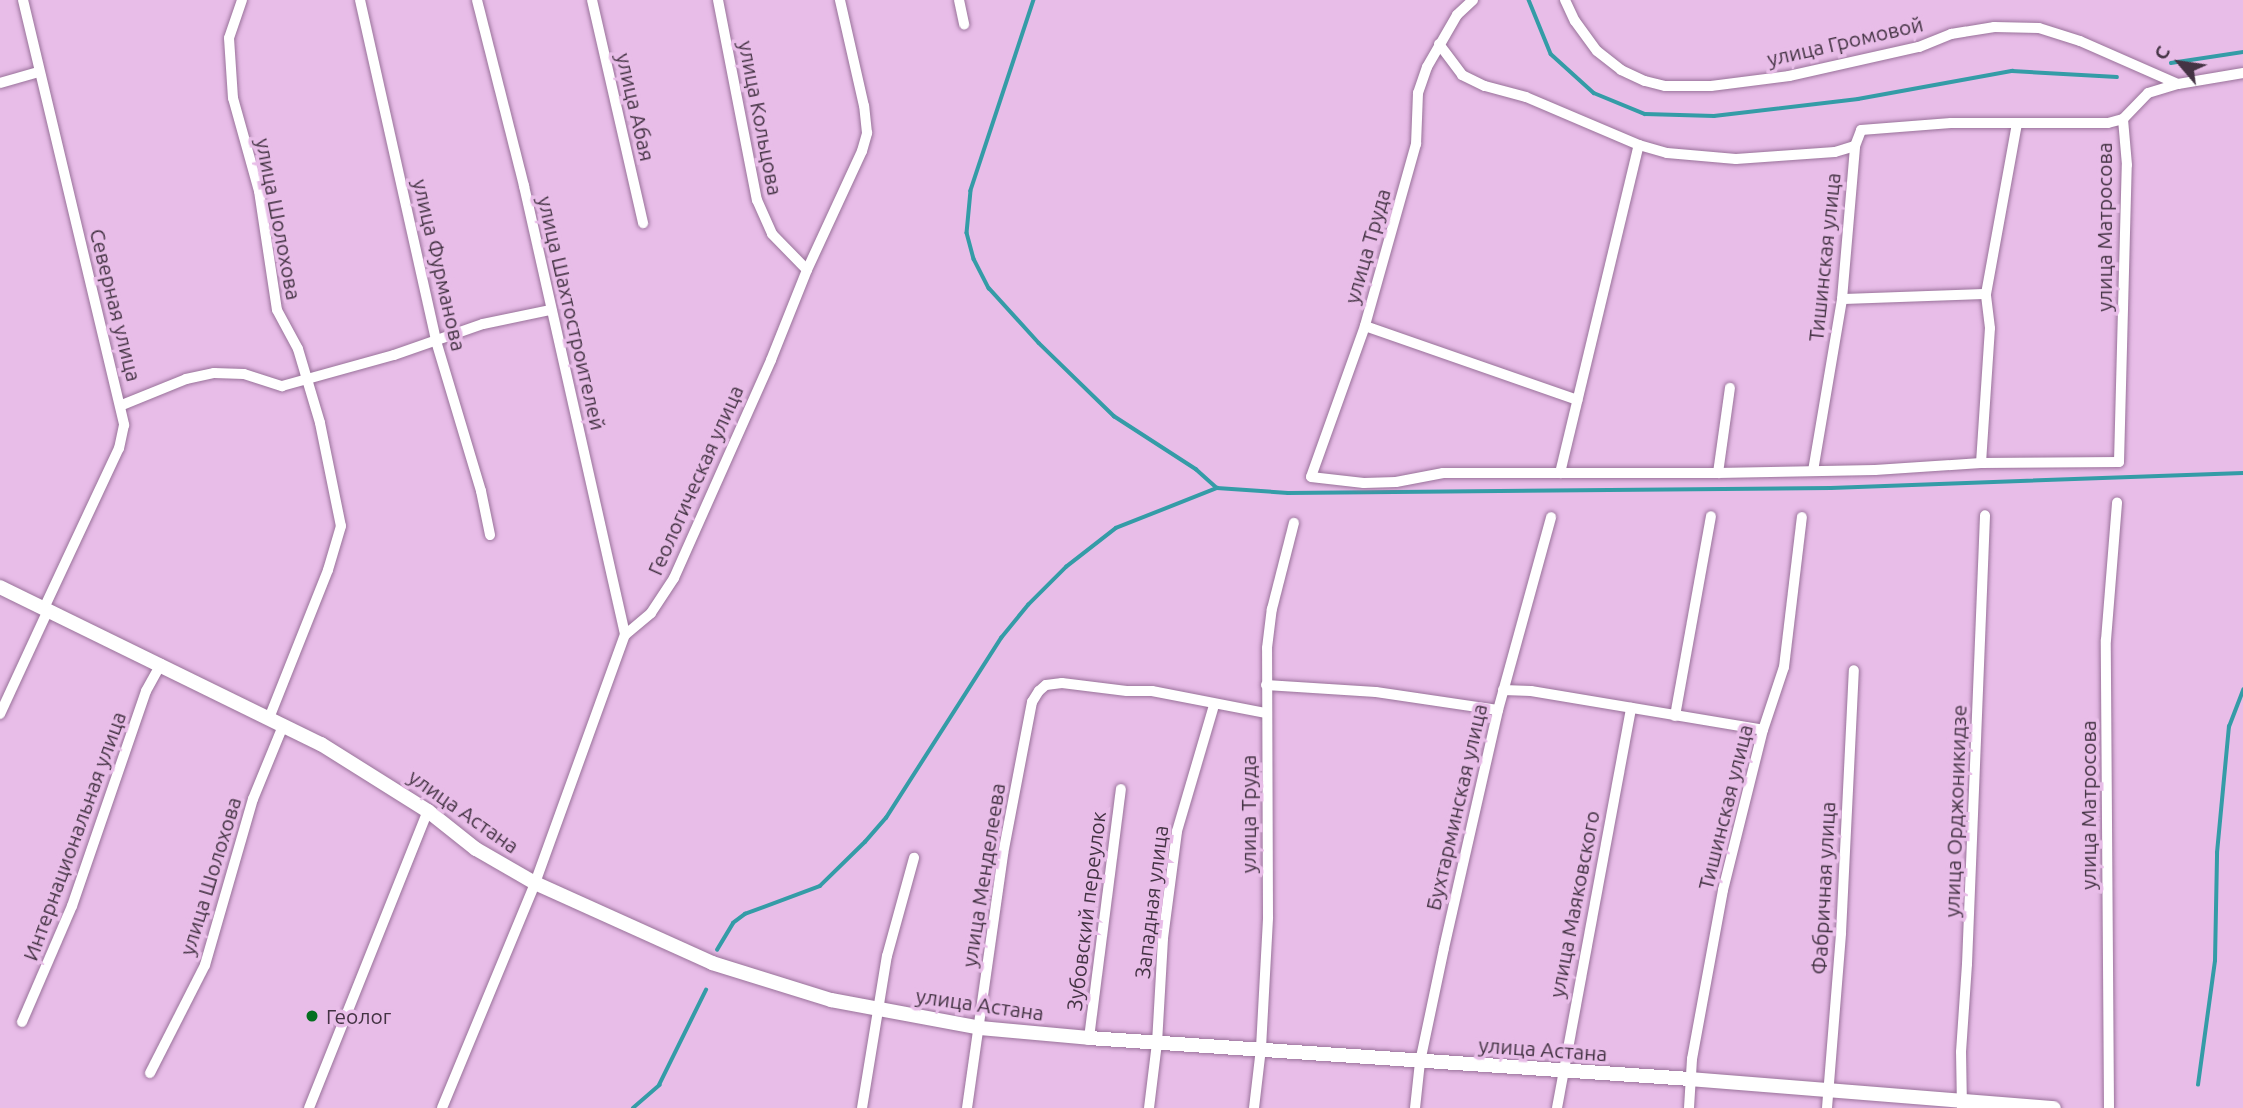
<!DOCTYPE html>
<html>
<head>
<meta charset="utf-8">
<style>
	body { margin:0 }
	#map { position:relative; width:2243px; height:1108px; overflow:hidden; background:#e8bde8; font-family:Ubuntu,sans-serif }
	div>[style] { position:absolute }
	.stream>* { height:3.5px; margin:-1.75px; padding:0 1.75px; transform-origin:1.75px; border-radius:1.75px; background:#349ca7 }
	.roads { filter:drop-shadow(0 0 2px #99729a) drop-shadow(0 0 2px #99729a) }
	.street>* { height:10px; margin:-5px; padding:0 5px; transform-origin:5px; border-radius:5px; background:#fff }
	.secondary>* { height:14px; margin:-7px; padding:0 7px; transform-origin:7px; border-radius:7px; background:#fff }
	.dots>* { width:19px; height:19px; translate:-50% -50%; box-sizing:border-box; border:4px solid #e8bde8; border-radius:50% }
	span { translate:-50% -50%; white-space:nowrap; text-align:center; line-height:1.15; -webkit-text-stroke:7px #e8bde8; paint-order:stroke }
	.street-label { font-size:21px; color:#434 }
	.poi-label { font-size:21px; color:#434 }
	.left { translate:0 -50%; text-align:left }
	.north { position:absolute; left:2145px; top:28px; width:70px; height:70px; -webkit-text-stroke:5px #e8bde8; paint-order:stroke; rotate:299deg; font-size:19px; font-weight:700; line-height:28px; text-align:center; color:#434 }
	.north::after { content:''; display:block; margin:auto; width:24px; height:32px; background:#434; clip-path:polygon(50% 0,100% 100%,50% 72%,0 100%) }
</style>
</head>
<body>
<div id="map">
	<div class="stream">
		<div style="left:1034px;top:0;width:201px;rotate:108.3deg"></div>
		<div style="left:971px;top:191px;width:42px;rotate:95.4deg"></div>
		<div style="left:967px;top:233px;width:27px;rotate:75deg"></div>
		<div style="left:974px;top:259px;width:33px;rotate:63deg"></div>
		<div style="left:989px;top:288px;width:74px;rotate:47.7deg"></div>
		<div style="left:1039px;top:343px;width:105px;rotate:44.2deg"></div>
		<div style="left:1114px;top:416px;width:98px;rotate:32.9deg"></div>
		<div style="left:1196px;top:469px;width:28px;rotate:42deg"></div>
		<div style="left:1217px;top:488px;width:71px;rotate:4deg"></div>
		<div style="left:1288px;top:493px;width:543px;rotate:-0.53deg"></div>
		<div style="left:1831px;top:488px;width:412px;rotate:-2.1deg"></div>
		<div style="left:1529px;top:0;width:58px;rotate:67.8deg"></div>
		<div style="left:1551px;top:54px;width:58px;rotate:42.2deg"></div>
		<div style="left:1594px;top:93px;width:55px;rotate:22.4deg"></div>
		<div style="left:1645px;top:114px;width:69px;rotate:1.7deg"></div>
		<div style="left:1714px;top:116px;width:145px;rotate:-6.7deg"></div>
		<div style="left:1858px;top:99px;width:157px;rotate:-10.3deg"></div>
		<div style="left:2012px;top:71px;width:105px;rotate:3.3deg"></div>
		<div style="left:2171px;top:63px;width:73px;rotate:-8.7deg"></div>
		<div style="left:717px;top:950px;width:31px;rotate:-59deg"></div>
		<div style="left:733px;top:923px;width:15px;rotate:-37deg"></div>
		<div style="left:745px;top:914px;width:80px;rotate:-20.5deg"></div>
		<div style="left:820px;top:886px;width:63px;rotate:-44.4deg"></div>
		<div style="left:865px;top:842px;width:32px;rotate:-49deg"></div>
		<div style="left:886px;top:818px;width:214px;rotate:-57.4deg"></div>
		<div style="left:1001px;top:638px;width:43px;rotate:-50.7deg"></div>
		<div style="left:1028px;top:605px;width:54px;rotate:-45deg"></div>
		<div style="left:1066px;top:567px;width:63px;rotate:-38deg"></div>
		<div style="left:1116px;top:528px;width:109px;rotate:-21.6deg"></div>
		<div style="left:2198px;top:1085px;width:125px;rotate:-82.2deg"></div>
		<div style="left:2215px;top:961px;width:108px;rotate:-88.9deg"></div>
		<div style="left:2217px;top:853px;width:127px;rotate:-84.6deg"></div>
		<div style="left:2229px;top:727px;width:40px;rotate:-69deg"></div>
		<div style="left:633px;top:1108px;width:35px;rotate:-41deg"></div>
		<div style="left:659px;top:1085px;width:106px;rotate:-63.7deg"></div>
	</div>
	<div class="roads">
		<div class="street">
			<div style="left:23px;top:0;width:437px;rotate:76.6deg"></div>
			<div style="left:124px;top:425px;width:24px;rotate:102deg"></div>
			<div style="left:119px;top:448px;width:177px;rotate:115.1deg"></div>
			<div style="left:242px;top:0;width:40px;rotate:108.9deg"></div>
			<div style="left:229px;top:38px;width:60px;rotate:86.2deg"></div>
			<div style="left:233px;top:98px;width:97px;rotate:74.4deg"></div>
			<div style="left:259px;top:191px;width:120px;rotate:81.4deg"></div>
			<div style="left:277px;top:310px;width:44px;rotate:61.7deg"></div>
			<div style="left:298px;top:349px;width:77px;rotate:73.4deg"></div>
			<div style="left:320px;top:423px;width:105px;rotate:78.5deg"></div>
			<div style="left:341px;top:526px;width:46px;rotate:106.5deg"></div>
			<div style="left:328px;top:570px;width:159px;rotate:111.7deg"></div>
			<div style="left:360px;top:0;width:349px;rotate:77.4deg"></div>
			<div style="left:436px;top:341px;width:157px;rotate:73.3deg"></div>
			<div style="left:481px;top:491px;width:45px;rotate:78.4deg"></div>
			<div style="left:477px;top:0;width:192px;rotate:75.8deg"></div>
			<div style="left:524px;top:186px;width:460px;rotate:77.3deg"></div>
			<div style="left:592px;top:0;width:229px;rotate:77.1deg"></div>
			<div style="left:718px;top:0;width:204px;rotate:79deg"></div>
			<div style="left:757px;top:200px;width:37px;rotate:66deg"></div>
			<div style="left:772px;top:234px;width:50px;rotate:45.8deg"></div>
			<div style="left:959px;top:0;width:25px;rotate:78deg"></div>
			<div style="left:1473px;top:0;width:22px;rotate:137deg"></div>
			<div style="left:1457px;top:15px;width:60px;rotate:120deg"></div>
			<div style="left:1427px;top:67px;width:28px;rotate:109deg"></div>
			<div style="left:1418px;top:93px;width:51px;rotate:92.2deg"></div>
			<div style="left:1416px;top:144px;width:189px;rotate:105.7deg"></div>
			<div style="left:1365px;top:326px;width:160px;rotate:109.7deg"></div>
			<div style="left:1311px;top:477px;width:53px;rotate:6.5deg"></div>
			<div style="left:1364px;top:483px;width:32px;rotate:-2deg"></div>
			<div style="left:1396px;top:482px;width:48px;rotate:-10.8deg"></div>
			<div style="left:1443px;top:473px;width:275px"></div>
			<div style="left:1718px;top:473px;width:157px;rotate:-1.1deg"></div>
			<div style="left:1875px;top:470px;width:106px;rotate:-3.8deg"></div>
			<div style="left:1981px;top:463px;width:138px;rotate:-0.4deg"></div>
			<div style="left:2119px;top:462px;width:297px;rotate:-88.5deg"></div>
			<div style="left:2127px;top:165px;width:46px;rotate:-95deg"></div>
			<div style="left:1565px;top:0;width:23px;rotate:65deg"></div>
			<div style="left:1575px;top:21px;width:37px;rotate:54deg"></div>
			<div style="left:1597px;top:51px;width:31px;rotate:38deg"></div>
			<div style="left:1621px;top:70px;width:26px;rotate:25deg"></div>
			<div style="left:1645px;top:81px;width:21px;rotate:14deg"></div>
			<div style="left:1665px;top:86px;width:46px"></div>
			<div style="left:1711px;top:86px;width:79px;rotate:-7.3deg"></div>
			<div style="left:1789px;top:76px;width:133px;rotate:-12.6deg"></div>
			<div style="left:1919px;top:47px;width:35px;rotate:-22deg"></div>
			<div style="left:1951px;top:34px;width:44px;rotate:-9.2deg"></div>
			<div style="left:1994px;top:27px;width:45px;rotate:1.3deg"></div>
			<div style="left:2039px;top:28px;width:43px;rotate:17.6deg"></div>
			<div style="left:2080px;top:41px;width:107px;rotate:23.7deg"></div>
			<div style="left:2178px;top:84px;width:66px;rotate:-9.6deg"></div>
			<div style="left:1439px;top:44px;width:39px;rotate:53deg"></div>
			<div style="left:1462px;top:75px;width:25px;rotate:26deg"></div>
			<div style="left:1485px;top:86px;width:42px;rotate:15deg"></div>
			<div style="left:1526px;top:97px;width:123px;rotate:23deg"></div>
			<div style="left:1639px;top:145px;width:29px;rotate:16deg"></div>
			<div style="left:1667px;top:153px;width:69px;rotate:5deg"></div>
			<div style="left:1736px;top:159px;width:99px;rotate:-4deg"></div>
			<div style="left:1835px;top:152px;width:21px;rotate:-17deg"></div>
			<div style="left:0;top:83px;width:40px;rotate:-16deg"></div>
			<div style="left:1842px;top:299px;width:144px;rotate:-2deg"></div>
			<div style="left:1365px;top:326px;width:225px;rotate:19.2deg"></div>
			<div style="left:122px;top:405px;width:69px;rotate:-22.1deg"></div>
			<div style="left:186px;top:379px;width:29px;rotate:-12deg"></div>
			<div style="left:214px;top:373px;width:30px;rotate:2deg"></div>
			<div style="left:244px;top:374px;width:40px;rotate:18deg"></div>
			<div style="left:282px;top:386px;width:116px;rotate:-15.5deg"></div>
			<div style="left:394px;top:355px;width:94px;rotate:-19.2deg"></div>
			<div style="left:483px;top:324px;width:68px;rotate:-11.8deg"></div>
			<div style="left:1981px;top:463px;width:135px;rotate:-86.2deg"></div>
			<div style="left:1990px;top:328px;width:34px;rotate:-97deg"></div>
			<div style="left:1986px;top:294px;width:173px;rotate:-79.7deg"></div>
			<div style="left:1813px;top:471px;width:174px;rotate:-80.4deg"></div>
			<div style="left:1842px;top:299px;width:154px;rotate:-85.1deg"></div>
			<div style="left:1855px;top:146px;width:17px;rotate:-69deg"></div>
			<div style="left:1861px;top:130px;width:90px;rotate:-4.4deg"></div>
			<div style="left:1951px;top:123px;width:157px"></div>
			<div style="left:2108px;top:123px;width:16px;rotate:-15deg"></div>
			<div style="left:2123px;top:119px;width:36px;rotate:-46deg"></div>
			<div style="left:2148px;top:93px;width:31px;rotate:-17deg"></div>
			<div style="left:1560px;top:473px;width:337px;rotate:-76.5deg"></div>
			<div style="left:1718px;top:473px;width:86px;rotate:-82deg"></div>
			<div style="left:1266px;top:685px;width:110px;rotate:3.6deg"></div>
			<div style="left:1376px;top:692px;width:123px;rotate:8.4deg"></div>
			<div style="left:1503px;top:690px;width:28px;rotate:2deg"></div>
			<div style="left:1531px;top:691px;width:235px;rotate:9.5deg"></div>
			<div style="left:0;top:714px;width:115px;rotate:-65.2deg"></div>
			<div style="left:1675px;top:716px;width:203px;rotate:-79.8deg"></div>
			<div style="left:22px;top:1022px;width:126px;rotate:-66.7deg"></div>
			<div style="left:72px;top:906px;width:227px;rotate:-71deg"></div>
			<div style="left:146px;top:691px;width:31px;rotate:-61deg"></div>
			<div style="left:1089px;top:1038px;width:251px;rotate:-82.7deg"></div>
			<div style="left:150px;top:1073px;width:121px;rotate:-63deg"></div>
			<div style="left:205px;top:965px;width:173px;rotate:-73.9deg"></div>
			<div style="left:253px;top:799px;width:79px;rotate:-67.7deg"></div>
			<div style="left:309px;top:1108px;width:320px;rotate:-68.2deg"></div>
			<div style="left:442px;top:1108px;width:243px;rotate:-67.5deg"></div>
			<div style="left:535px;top:883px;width:264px;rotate:-70.1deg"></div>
			<div style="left:625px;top:635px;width:34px;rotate:-40deg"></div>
			<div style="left:651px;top:613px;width:42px;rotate:-56.7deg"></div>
			<div style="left:674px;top:578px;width:239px;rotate:-66deg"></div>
			<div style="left:771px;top:360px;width:97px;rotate:-68.2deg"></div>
			<div style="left:807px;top:270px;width:131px;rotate:-65.2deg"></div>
			<div style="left:862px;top:151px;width:19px;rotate:-74deg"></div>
			<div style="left:867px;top:133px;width:27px;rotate:-96deg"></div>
			<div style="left:864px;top:106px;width:109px;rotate:-102.8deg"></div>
			<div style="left:862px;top:1108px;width:154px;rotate:-80.7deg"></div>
			<div style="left:887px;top:956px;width:102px;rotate:-74.6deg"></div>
			<div style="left:967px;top:1108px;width:257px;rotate:-81.9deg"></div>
			<div style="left:1003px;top:854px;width:155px;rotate:-79.2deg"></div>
			<div style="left:1032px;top:702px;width:13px;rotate:-58deg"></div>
			<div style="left:1039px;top:691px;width:9px;rotate:-41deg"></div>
			<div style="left:1046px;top:685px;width:16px;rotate:-7deg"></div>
			<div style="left:1062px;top:683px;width:65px;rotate:7deg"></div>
			<div style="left:1127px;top:691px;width:25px"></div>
			<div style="left:1152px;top:691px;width:115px;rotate:11deg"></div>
			<div style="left:1149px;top:1108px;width:65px;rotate:-83deg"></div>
			<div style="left:1157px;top:1043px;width:105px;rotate:-86.7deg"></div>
			<div style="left:1163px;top:938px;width:108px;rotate:-82.5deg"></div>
			<div style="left:1177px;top:831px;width:131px;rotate:-73.6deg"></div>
			<div style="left:1254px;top:1108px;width:60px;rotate:-83.3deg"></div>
			<div style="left:1261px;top:1048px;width:131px;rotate:-86.9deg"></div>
			<div style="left:1268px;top:917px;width:269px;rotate:-90.2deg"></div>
			<div style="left:1267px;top:648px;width:39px;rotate:-83deg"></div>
			<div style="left:1272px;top:609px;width:89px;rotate:-75.7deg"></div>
			<div style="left:1415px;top:1108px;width:46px;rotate:-83.8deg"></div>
			<div style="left:1420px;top:1062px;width:116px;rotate:-78.1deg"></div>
			<div style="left:1444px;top:948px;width:244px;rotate:-77.2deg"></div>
			<div style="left:1498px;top:710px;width:200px;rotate:-74.6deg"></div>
			<div style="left:1557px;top:1108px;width:407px;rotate:-79.5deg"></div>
			<div style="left:1689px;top:1108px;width:49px;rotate:-86.5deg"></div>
			<div style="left:1692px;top:1059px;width:172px;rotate:-79.6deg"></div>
			<div style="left:1723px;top:890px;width:165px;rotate:-76deg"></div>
			<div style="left:1763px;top:730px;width:66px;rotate:-71.6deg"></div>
			<div style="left:1784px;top:667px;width:151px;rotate:-83.2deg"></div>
			<div style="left:1827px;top:1108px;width:176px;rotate:-85.4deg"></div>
			<div style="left:1841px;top:933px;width:263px;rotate:-87.2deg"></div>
			<div style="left:1962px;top:1108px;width:56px;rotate:-91deg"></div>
			<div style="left:1961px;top:1052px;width:88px;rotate:-86.1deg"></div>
			<div style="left:1967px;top:964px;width:449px;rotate:-87.7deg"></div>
			<div style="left:2109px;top:1108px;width:468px;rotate:-90.4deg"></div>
			<div style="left:2106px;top:640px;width:138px;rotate:-85.4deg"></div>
		</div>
		<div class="secondary">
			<div style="left:0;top:587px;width:357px;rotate:26.1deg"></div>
			<div style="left:321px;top:744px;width:126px;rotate:32.1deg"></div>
			<div style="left:428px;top:811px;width:61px;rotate:38.4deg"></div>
			<div style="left:476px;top:849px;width:68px;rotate:30deg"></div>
			<div style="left:535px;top:883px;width:194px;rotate:24.3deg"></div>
			<div style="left:712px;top:963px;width:125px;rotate:17.3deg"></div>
			<div style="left:831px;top:1000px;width:152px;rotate:10.6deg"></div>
			<div style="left:980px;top:1028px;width:109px;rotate:5.2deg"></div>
			<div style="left:1089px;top:1038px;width:602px;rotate:3.9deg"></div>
			<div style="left:1690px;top:1079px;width:365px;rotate:4.6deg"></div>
		</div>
	</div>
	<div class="dots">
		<div style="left:312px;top:1016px;background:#046f20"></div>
	</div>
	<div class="street-label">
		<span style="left:1845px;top:41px;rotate:-13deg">улица Громовой</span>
		<span style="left:636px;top:107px;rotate:77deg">улица Абая</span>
		<span style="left:761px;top:118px;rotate:79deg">улица Кольцова</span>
		<span style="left:279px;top:219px;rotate:79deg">улица Шолохова</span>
		<span style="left:2104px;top:227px;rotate:-90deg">улица Матросова</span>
		<span style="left:1367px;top:246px;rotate:-74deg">улица Труда</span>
		<span style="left:1824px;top:257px;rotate:-84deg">Тишинская улица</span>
		<span style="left:440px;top:265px;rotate:77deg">улица Фурманова</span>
		<span style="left:116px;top:305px;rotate:76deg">Северная улица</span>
		<span style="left:572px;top:313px;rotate:77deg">улица Шахтостроителей</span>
		<span style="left:695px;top:480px;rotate:-66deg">Геологическая улица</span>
		<span style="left:2088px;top:805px;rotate:-90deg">улица Матросова</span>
		<span style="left:1456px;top:807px;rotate:-77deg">Бухтарминская улица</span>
		<span style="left:1725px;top:807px;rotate:-76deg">Тишинская улица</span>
		<span style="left:464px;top:811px;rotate:35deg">улица Астана</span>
		<span style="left:1955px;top:811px;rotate:-88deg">улица Орджоникидзе</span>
		<span style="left:1248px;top:814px;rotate:-90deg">улица Труда</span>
		<span style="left:74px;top:836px;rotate:-70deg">Интернациональная улица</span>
		<span style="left:983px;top:875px;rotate:-81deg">улица Менделеева</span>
		<span style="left:210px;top:876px;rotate:-73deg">улица Шолохова</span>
		<span style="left:1823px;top:888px;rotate:-87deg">Фабричная улица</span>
		<span style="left:1151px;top:902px;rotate:-83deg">Западная улица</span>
		<span style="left:1574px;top:904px;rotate:-79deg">улица Маяковского</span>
		<span style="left:1086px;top:911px;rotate:-83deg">Зубовский переулок</span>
		<span style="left:980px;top:1004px;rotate:8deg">улица Астана</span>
		<span style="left:1543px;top:1049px;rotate:4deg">улица Астана</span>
	</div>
	<div class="poi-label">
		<span class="left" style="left:326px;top:1016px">Геолог</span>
	</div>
	<div class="north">С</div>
</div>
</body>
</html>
